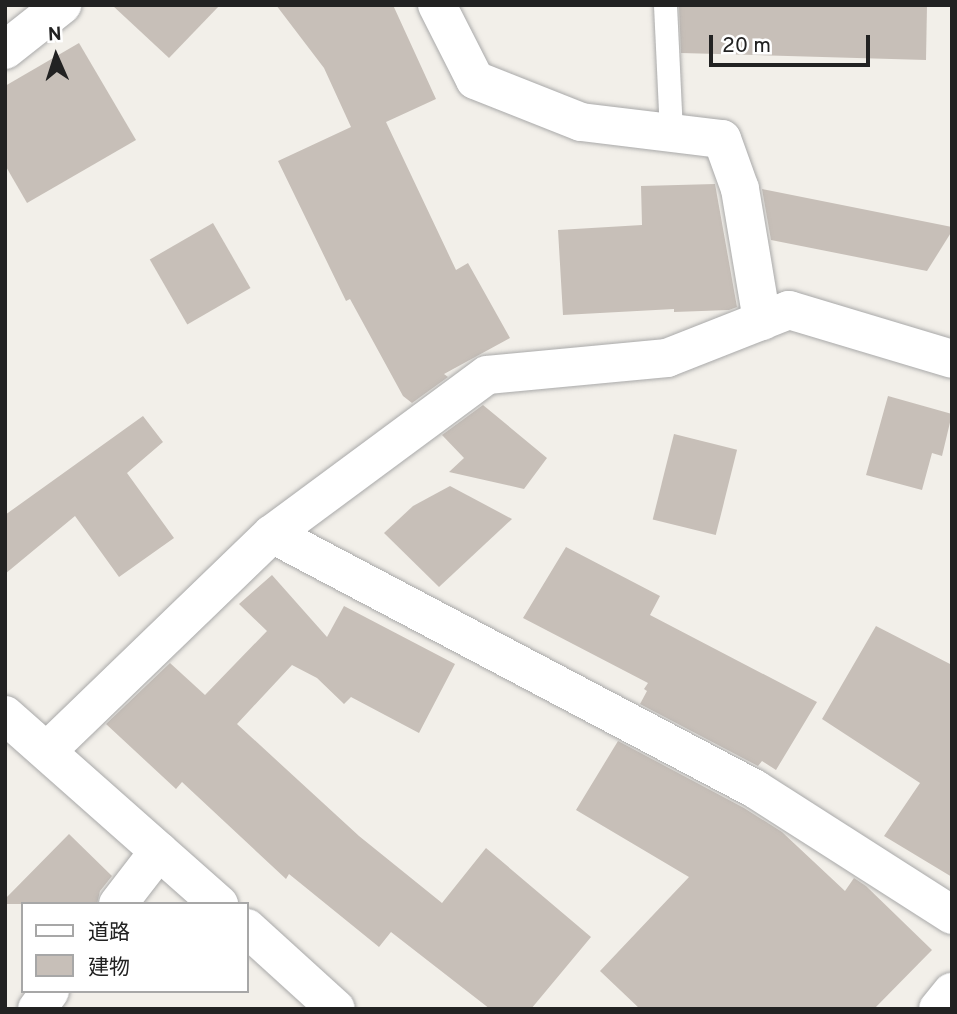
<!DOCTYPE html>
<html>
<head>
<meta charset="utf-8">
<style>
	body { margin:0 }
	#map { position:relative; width:957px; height:1014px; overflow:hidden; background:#f2efe9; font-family:Overpass,"Noto Sans JP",sans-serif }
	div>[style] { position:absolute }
	.building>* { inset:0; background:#c7bfb8; transform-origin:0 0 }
	.roads { filter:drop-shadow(0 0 2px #a9a9a9) drop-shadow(0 0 2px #a9a9a9) }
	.service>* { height:23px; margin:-11.5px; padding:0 11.5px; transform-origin:11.5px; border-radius:11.5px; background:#fff }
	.minor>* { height:38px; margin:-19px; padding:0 19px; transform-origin:19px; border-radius:19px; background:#fff }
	span { translate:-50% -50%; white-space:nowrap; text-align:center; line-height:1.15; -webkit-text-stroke:6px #fff; paint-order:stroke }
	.frame { position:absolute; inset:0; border:7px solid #222; pointer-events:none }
	.legend { position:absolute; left:21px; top:902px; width:228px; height:91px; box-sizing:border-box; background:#fff; border:2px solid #a7a7a7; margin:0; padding:9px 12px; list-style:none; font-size:21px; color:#222 }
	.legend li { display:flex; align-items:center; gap:14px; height:35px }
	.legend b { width:35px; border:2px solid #a7a7a7 }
	.north { position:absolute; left:21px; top:21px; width:70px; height:70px; -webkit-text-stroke:5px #fff; paint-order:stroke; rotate:357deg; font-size:19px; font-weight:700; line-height:28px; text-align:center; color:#222 }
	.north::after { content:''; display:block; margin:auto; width:24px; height:32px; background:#222; clip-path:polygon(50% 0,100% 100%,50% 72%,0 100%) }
	.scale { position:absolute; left:709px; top:35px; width:161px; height:32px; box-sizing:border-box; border:4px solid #222; border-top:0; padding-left:9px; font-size:21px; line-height:24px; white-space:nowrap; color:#222; -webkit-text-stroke:5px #fff; paint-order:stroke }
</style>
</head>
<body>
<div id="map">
	<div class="building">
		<div style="clip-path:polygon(112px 5px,220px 5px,169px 58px)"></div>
		<div style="clip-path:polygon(276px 5px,393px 5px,436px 99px,386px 122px,456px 270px,468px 263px,510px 338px,444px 374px,448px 377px,412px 403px,403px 396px,350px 299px,346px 301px,278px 161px,351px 127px,324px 68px)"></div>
		<div style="clip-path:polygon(722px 5px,927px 5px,926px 60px,681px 53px,679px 6px)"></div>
		<div style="clip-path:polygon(79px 43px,136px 140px,27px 203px,5px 165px,5px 86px)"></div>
		<div style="clip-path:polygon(715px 184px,737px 307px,729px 310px,674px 312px,674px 309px,563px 315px,558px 230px,642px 225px,641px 186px)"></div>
		<div style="clip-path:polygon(762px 189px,952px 227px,952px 231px,927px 271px,771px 240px)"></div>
		<div style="left:213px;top:223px;width:75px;height:73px;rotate:60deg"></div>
		<div style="clip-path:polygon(888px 396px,952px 414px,942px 456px,932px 453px,922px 490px,866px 475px)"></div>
		<div style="clip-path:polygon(483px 405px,547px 458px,524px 489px,449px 472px,464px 458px,442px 435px)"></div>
		<div style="clip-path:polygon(143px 416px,163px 442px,127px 473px,174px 538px,119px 577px,75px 516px,5px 574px,5px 515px)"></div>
		<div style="left:674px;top:434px;width:65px;height:88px;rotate:14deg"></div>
		<div style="clip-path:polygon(450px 486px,512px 519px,439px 587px,384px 533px,413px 506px)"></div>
		<div style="clip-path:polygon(566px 547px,660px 596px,650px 615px,817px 702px,776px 770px,762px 761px,758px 766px,640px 704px,647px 691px,644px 689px,648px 683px,523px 618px)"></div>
		<div style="clip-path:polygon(272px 575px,327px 637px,344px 606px,455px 664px,419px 733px,351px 697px,344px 704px,317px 678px,292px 665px,237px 724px,359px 836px,442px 903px,486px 848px,591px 937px,531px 1009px,490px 1009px,391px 932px,379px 947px,289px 874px,286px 879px,182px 782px,176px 789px,106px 724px,170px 663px,205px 695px,267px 631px,239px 604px)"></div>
		<div style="clip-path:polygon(876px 626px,952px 665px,952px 877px,884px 836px,920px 783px,822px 719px)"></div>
		<div style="clip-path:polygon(618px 741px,744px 808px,782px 832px,845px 891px,854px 878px,866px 886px,932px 950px,874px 1009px,640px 1009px,600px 971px,689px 877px,576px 810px)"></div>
		<div style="clip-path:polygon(69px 834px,112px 876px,100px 891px,97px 904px,5px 904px,5px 899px)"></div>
	</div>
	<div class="roads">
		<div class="service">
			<div style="left:665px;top:5px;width:128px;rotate:87.3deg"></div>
		</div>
		<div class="minor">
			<div style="left:437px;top:5px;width:84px;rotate:63.1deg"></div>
			<div style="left:475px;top:80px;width:114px;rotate:21.6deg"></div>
			<div style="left:581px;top:122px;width:142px;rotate:6.9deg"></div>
			<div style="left:722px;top:139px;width:53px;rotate:70.2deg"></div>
			<div style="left:740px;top:189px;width:134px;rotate:80.5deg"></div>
			<div style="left:5px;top:50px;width:73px;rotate:-38.3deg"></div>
			<div style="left:272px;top:534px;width:546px;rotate:27.83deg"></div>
			<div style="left:755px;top:789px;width:234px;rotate:32.6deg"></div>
			<div style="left:5px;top:715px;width:286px;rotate:41.5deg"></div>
			<div style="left:48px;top:750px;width:311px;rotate:-44deg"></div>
			<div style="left:272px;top:534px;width:267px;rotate:-36.5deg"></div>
			<div style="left:487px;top:375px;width:181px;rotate:-5.4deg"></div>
			<div style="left:667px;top:358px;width:131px;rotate:-21.5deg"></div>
			<div style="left:789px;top:310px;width:170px;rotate:16.7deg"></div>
			<div style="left:118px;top:904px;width:67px;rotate:-52.3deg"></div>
			<div style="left:247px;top:928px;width:120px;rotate:42.3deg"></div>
			<div style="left:37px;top:1009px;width:22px;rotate:-54deg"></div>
			<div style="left:938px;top:1009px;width:22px;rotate:-51deg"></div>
		</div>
	</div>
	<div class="frame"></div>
	<ul class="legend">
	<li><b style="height:9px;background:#fff"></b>道路</li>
	<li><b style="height:19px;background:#c7bfb8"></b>建物</li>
	</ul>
	<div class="north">N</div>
	<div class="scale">20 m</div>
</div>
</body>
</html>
